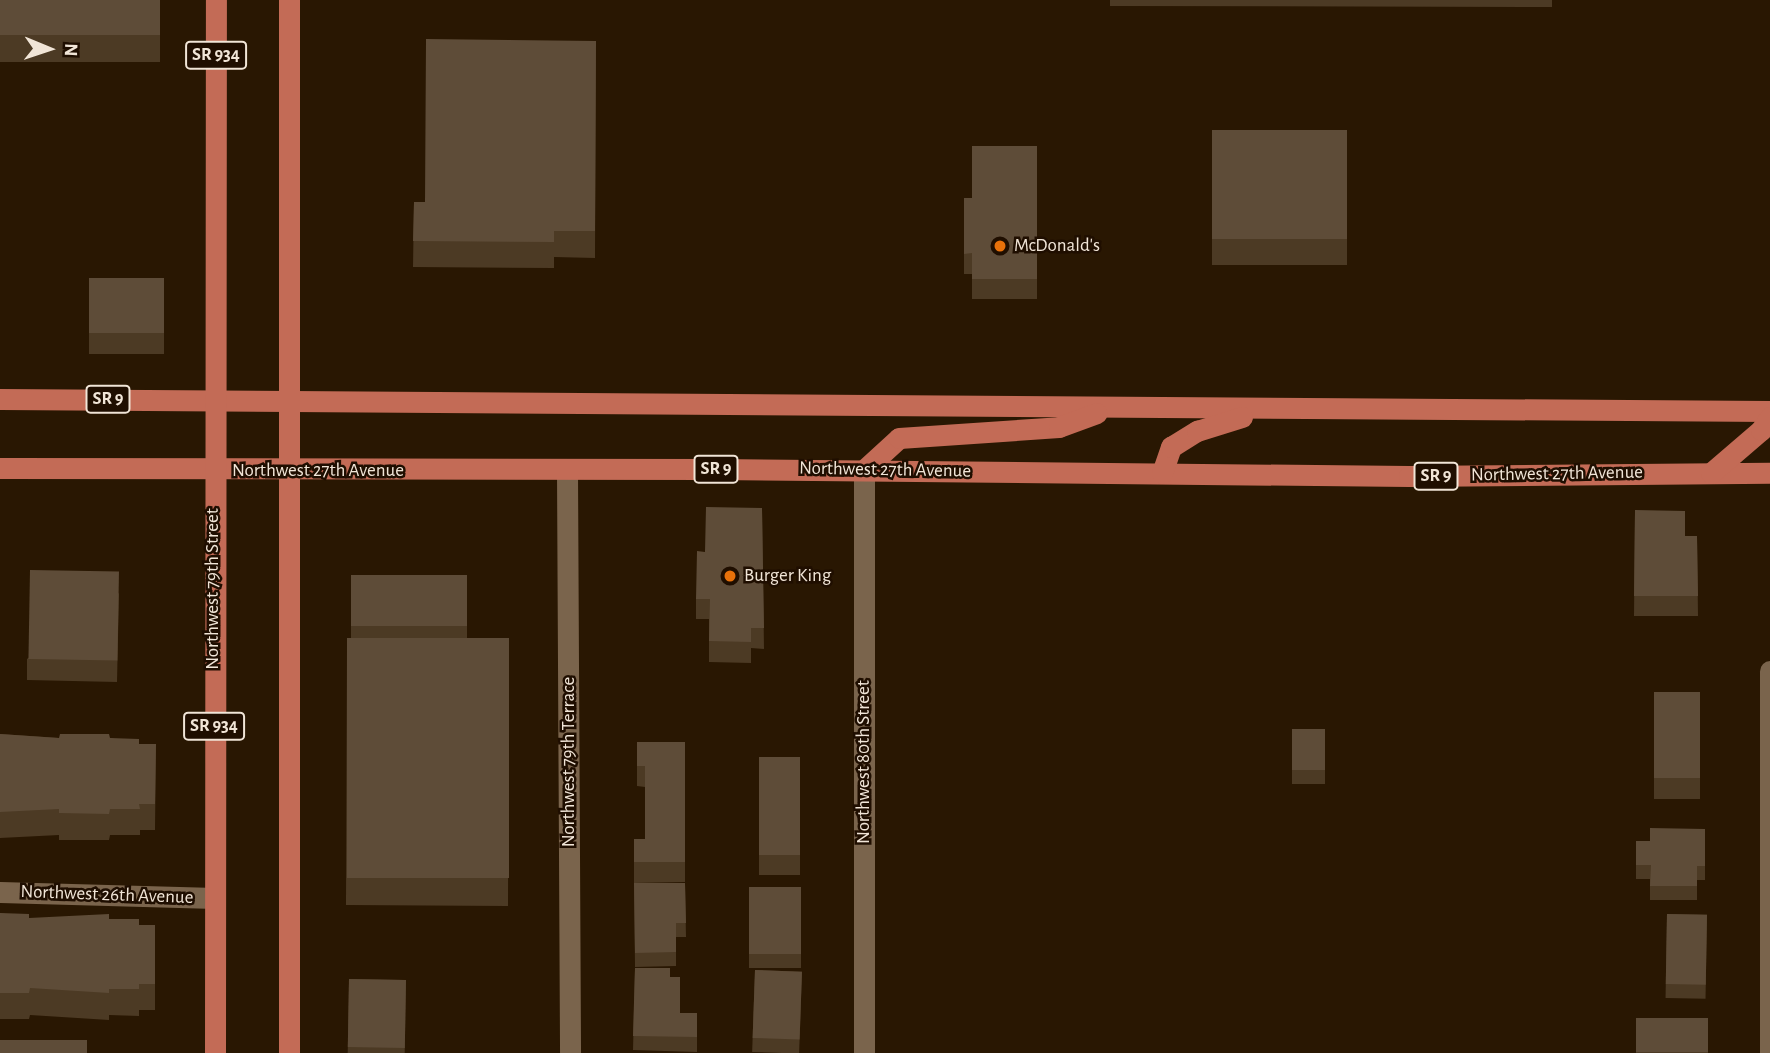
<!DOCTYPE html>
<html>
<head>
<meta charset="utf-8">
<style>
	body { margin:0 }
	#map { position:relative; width:1770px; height:1053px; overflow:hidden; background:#291702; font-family:"Alegreya Sans",sans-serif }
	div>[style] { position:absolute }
	.street>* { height:21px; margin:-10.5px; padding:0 10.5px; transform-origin:10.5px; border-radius:10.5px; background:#7a644c }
	.primary>* { height:21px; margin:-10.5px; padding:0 10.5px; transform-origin:10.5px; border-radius:10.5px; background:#c36b56 }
	.wall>* { inset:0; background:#4c3a24; transform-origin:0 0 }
	.building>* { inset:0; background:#5e4c38; transform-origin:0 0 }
	.dots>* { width:19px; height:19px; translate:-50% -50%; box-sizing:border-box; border:4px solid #1f0e00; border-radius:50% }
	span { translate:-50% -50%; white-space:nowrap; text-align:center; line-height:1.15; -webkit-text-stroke:5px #1f0e00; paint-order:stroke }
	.shield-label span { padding:2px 5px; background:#1f0e00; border:2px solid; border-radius:5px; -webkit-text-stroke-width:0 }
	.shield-label { font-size:18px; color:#f1e5d7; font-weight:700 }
	.poi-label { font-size:19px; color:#f1e5d7 }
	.left { translate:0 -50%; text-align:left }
	.street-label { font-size:19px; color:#f1e5d7 }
	.north { position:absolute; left:14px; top:14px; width:70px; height:70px; -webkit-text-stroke:5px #1f0e00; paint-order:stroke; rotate:92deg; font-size:19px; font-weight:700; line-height:28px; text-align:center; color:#f1e5d7 }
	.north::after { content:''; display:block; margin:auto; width:24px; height:32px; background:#f1e5d7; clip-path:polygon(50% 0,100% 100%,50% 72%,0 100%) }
</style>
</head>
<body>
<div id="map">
	<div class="street">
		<div style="left:864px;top:470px;width:583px;rotate:90deg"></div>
		<div style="left:567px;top:472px;width:581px;rotate:89.7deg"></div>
		<div style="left:0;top:892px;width:215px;rotate:1.6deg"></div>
		<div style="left:1770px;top:1053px;width:382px;rotate:-90deg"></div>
	</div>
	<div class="primary">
		<div style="left:0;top:399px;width:1770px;rotate:0.39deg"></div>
		<div style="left:0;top:468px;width:715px;rotate:0.08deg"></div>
		<div style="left:715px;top:469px;width:694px;rotate:0.58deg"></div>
		<div style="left:1409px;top:476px;width:361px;rotate:-0.5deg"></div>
		<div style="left:864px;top:470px;width:47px;rotate:-42.4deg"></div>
		<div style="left:899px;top:438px;width:160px;rotate:-3.9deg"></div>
		<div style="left:1059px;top:427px;width:40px;rotate:-20.2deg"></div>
		<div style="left:1162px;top:473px;width:28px;rotate:-71deg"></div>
		<div style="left:1171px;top:447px;width:31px;rotate:-32deg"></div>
		<div style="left:1197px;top:431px;width:47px;rotate:-17.3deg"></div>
		<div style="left:1711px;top:473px;width:66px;rotate:-40.7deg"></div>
		<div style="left:1761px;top:430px;width:16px;rotate:-55deg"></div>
		<div style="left:215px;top:1053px;width:1053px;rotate:-89.95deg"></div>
		<div style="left:289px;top:1053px;width:1053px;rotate:-90deg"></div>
	</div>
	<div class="wall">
		<div style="left:0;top:0;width:160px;height:62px"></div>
		<div style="clip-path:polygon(1110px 0,1552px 0,1552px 7px,1110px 6px)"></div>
		<div style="clip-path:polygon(596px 41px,595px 258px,554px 257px,554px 268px,413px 267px,414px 202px,425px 202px)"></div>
		<div style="left:1212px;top:130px;width:135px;height:135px"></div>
		<div style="clip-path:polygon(1037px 146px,1037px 299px,972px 299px,972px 274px,964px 274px,964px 198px,972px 198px)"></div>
		<div style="left:89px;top:278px;width:75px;height:76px"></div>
		<div style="clip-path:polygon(762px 508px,764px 649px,751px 648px,751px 663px,709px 662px,709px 619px,696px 619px,696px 599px,705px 552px)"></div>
		<div style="clip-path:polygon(1635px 510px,1685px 536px,1697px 536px,1698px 616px,1634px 616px)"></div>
		<div style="clip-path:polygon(351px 575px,467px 576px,467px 639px,509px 639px,508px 906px,346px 905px,347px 638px,351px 639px)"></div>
		<div style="clip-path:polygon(119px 593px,117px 682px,27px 680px,27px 659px)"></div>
		<div style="left:1654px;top:692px;width:46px;height:107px"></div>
		<div style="left:1292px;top:729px;width:33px;height:55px"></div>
		<div style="clip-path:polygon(0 734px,59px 738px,110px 738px,139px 744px,156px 744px,155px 830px,140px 830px,140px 835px,110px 835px,109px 840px,59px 840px,59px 835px,0 838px)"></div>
		<div style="clip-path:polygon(637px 742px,685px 742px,685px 882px,634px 883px,634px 839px,645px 839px,645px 787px,637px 786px)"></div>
		<div style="left:759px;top:757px;width:41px;height:118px"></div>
		<div style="clip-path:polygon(1705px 829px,1705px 880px,1697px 880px,1697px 900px,1650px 900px,1650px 879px,1636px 879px,1636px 841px,1650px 841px)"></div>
		<div style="clip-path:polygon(634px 883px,685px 883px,686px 937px,676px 937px,676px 966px,635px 967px)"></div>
		<div style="left:749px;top:887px;width:52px;height:81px"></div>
		<div style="clip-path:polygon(0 913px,29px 918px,109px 919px,139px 925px,155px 925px,155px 1010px,139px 1010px,139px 1016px,109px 1015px,109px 1020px,30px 1015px,29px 1019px,0 1019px)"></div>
		<div style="left:1667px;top:914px;width:40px;height:84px;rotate:1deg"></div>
		<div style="clip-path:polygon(635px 968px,670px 977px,680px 1013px,697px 1013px,697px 1052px,633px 1050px)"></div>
		<div style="left:755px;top:970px;width:47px;height:82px;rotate:2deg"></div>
		<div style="left:349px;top:979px;width:57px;height:74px;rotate:1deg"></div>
		<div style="left:1636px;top:1018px;width:72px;height:35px"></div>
	</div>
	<div class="building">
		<div style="left:0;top:0;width:160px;height:35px"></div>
		<div style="clip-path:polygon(426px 39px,596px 41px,595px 231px,554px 231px,554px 242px,413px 241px,414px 202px,425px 202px)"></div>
		<div style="left:1212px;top:130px;width:135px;height:109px"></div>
		<div style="clip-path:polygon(972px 146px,1037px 146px,1037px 279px,972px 279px,972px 253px,964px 254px,964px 198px,972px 198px)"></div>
		<div style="left:89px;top:278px;width:75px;height:55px"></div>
		<div style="clip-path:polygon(706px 507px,762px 508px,764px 628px,751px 628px,751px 642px,709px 641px,710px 599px,696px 599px,697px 551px,705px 552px)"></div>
		<div style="clip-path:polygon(1635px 510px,1685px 511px,1685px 536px,1697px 536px,1698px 596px,1634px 596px)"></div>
		<div style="left:30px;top:570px;width:89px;height:89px;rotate:1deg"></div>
		<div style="left:351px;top:575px;width:116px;height:51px"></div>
		<div style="left:347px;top:638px;width:162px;height:240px"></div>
		<div style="left:1654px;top:692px;width:46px;height:86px"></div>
		<div style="left:1292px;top:729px;width:33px;height:41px"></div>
		<div style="clip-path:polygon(0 734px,59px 738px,60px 734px,109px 734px,110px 738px,139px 739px,139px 744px,156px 744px,155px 804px,139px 804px,140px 809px,110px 809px,109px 814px,59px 813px,59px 809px,0 812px)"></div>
		<div style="clip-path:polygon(637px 742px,685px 742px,685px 862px,634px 862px,634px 839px,645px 839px,645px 766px,637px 766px)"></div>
		<div style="left:759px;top:757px;width:41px;height:98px"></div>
		<div style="clip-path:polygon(1650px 828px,1705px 829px,1705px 866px,1697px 866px,1697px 886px,1650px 886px,1651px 865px,1636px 865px,1636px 841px,1650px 841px)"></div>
		<div style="clip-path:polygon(634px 883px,685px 883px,686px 923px,676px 923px,676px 952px,635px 953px)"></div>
		<div style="left:749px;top:887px;width:52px;height:67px"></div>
		<div style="clip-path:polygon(0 913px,29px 914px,29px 918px,109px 914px,109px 919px,139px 919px,139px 925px,155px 925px,155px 984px,139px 984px,139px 989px,109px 989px,109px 993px,30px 988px,29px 993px,0 993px)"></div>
		<div style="left:1667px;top:914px;width:40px;height:70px;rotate:1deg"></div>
		<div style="clip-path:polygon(635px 968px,670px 968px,670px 977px,680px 977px,680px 1013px,697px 1013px,697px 1037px,633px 1036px)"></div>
		<div style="left:755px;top:970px;width:47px;height:68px;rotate:2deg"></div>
		<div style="left:349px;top:979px;width:57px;height:68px;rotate:1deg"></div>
		<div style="left:1636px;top:1018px;width:72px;height:34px"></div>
		<div style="left:87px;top:1040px;width:13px;height:87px;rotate:90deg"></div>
	</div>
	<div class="dots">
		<div style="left:1000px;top:246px;background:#e8710a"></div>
		<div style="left:730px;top:576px;background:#e8710a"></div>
	</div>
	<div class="shield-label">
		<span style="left:216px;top:55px">SR 934</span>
		<span style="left:108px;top:399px">SR 9</span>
		<span style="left:716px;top:469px">SR 9</span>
		<span style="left:1436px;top:476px">SR 9</span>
		<span style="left:214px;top:726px">SR 934</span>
	</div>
	<div class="poi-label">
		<span class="left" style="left:1014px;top:246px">McDonald's</span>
		<span class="left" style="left:744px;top:576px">Burger King</span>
	</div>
	<div class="street-label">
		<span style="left:885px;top:470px;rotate:1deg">Northwest 27th Avenue</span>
		<span style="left:318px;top:471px">Northwest 27th Avenue</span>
		<span style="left:1557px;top:474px;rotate:-1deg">Northwest 27th Avenue</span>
		<span style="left:213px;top:589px;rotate:-90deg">Northwest 79th Street</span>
		<span style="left:569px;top:762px;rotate:-90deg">Northwest 79th Terrace</span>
		<span style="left:864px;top:762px;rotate:-90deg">Northwest 80th Street</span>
		<span style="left:107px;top:895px;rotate:2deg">Northwest 26th Avenue</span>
	</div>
	<div class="north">N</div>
</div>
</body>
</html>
